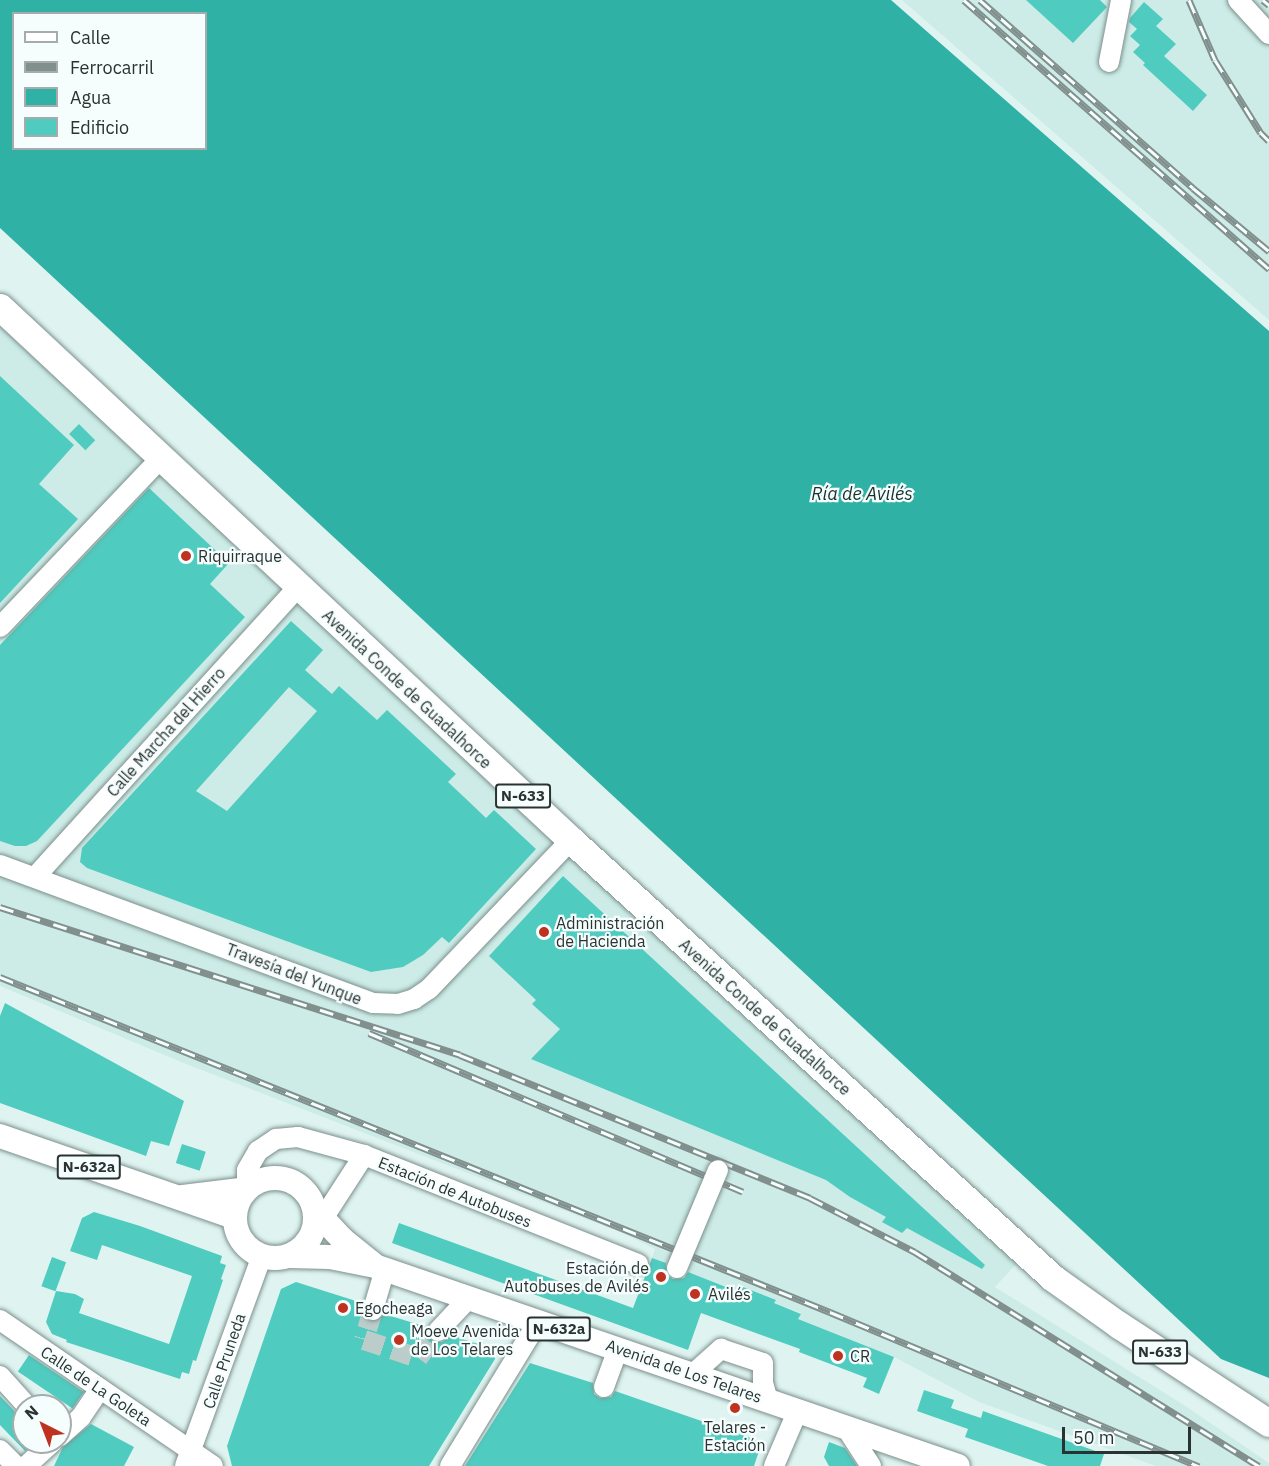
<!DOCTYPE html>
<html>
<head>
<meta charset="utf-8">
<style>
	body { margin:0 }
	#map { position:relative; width:1269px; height:1466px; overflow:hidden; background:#dff4f1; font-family:"IBM Plex Sans",sans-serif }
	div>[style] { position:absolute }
	.built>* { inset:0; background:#cdece7 }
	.water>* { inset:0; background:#2fb1a6 }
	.building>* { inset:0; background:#50cbbf; transform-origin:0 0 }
	.minor-tunnel>* { height:20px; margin-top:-10px; transform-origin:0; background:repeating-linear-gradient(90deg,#bbcdcb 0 20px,transparent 0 30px) }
	.roads { filter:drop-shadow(0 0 2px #7c8f8c) drop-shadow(0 0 2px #7c8f8c) }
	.minor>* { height:20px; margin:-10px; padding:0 10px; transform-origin:10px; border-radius:10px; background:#fff }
	.major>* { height:24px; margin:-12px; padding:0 12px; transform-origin:12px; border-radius:12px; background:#fff }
	.major>.ring { margin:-12px; padding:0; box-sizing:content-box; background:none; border:24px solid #fff; border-radius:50% }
	.highway>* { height:27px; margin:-13.5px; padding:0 13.5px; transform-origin:13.5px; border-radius:13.5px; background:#fff }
	.rail>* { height:7px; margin-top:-3.5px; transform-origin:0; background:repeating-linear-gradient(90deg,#f6fefd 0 14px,#818f8d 0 28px); box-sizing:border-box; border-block:2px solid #818f8d }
	.bridges { filter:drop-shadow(0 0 2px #7c8f8c) drop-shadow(0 0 2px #7c8f8c) }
	.minor-bridge>* { height:20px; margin:-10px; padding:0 10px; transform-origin:10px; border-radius:10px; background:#fff }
	.dots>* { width:16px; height:16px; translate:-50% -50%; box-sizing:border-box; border:3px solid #f6fefd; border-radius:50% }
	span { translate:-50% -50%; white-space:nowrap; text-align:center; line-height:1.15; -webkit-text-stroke:4.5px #f6fefd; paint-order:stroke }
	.shield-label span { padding:2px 4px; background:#f6fefd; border:2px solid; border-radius:4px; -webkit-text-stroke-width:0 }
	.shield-label { font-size:15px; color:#2b3332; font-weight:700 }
	.poi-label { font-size:16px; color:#2b3332 }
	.left { translate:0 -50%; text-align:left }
	.right { translate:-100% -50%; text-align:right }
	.street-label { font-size:16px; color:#2b3332 }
	.water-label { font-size:18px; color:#192f2c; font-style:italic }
	.legend { position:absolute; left:12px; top:12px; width:195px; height:138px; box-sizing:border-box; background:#f6fefd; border:2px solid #a5adac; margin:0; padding:8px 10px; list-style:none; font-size:18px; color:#2b3332 }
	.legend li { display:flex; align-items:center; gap:12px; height:30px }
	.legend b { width:30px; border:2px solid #a5adac }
	.north { position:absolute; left:12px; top:1394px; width:60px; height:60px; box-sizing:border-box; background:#f6fefd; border:2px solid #a5adac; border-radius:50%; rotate:318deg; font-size:16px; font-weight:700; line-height:24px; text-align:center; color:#2b3332 }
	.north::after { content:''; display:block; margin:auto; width:21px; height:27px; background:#bf3220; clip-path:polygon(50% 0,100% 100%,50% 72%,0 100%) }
	.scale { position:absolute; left:1062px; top:1427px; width:129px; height:27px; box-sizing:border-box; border:3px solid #2b3332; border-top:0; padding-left:8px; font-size:18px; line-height:21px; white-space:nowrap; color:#2b3332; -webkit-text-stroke:4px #f6fefd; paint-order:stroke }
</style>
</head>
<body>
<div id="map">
	<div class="built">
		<div style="clip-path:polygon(902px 0,1269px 0,1269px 320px)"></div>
		<div style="clip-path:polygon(0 294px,1032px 1247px,995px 1287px,1184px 1405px,1269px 1463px,1269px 1466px,1156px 1466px,979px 1402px,894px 1357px,798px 1319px,801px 1313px,774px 1303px,775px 1300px,739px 1285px,736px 1291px,652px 1258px,655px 1249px,625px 1234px,186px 1064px,0 986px)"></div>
	</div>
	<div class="water">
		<div style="clip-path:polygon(evenodd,0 0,891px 0,1269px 331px,1269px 1378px,1221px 1359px,0 228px,0 0,14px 14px,206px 14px,206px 148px,14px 148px,14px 14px)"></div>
	</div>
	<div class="building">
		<div style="clip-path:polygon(1026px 0,1100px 0,1107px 7px,1073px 43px)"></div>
		<div style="clip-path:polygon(1144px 2px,1163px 19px,1156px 26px,1176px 44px,1164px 56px,1207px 95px,1193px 111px,1143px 65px,1145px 63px,1133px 52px,1140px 45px,1130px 36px,1137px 29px,1129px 22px,1130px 18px)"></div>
		<div style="clip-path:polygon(0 376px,74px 445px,39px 484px,78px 519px,0 603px)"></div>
		<div style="left:79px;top:424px;width:23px;height:14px;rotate:45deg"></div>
		<div style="clip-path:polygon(149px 488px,229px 563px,210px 584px,245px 617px,37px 841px,26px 846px,15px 846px,0 841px,0 645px)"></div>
		<div style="clip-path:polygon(evenodd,291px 621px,323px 650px,305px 670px,332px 694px,339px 686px,377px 720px,387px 710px,456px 774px,448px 782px,464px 797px,486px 818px,494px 810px,536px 849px,449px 943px,442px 937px,423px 955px,403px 967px,371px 972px,87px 868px,80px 862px,82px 848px,291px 621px,289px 687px,317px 711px,227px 811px,196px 791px,289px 687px)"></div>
		<div style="clip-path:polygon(563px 876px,985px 1265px,982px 1269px,907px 1228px,902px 1233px,882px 1222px,886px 1217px,850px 1197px,826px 1180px,531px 1059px,560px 1029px,532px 1004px,536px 1000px,489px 956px)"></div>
		<div style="clip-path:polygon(5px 1003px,184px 1101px,169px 1146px,151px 1141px,146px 1156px,0 1103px,0 1016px)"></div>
		<div style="left:182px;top:1144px;width:25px;height:20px;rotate:18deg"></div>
		<div style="clip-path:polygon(94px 1212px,140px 1226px,222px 1256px,220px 1263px,226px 1265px,221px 1279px,223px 1280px,196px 1361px,193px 1360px,189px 1374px,182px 1372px,180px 1379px,66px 1342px,67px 1340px,52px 1334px,46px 1322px,56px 1291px,75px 1294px,84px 1299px,79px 1313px,169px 1344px,192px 1276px,102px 1245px,97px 1260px,70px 1251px,82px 1218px)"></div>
		<div style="clip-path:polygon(399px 1223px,633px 1308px,652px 1258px,666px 1263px,667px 1275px,673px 1279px,684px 1278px,688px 1272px,736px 1291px,738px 1285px,776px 1300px,774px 1303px,801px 1314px,798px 1319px,894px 1357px,879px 1394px,863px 1387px,867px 1378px,799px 1352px,800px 1349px,701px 1313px,688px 1350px,392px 1243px)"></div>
		<div style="left:52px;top:1257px;width:15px;height:31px;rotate:20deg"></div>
		<div style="clip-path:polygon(296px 1282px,356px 1301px,355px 1304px,362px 1306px,364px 1318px,369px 1321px,376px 1321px,384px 1314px,427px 1327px,427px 1335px,435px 1342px,442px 1342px,451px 1335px,493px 1349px,495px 1359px,429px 1466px,232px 1466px,227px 1446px,281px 1289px)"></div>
		<div style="left:29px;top:1355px;width:66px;height:20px;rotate:34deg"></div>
		<div style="clip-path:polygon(530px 1363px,593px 1383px,594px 1394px,600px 1398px,611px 1397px,615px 1391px,762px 1442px,754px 1466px,465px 1466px)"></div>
		<div style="clip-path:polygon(924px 1390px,954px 1400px,951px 1408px,981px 1418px,983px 1411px,1104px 1454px,1100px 1466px,1048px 1466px,965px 1437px,968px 1429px,917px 1411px)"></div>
		<div style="clip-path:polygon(0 1396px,24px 1421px,24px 1442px,35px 1442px,25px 1451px,0 1425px)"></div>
		<div style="clip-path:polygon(91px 1424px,134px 1447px,124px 1466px,54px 1466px,63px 1447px)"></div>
		<div style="clip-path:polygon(829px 1442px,845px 1448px,857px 1466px,829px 1466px,824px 1457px)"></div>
	</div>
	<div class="minor-tunnel">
		<div style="left:373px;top:1310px;width:31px;rotate:107deg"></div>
		<div style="left:364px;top:1340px;width:57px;rotate:18.4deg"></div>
		<div style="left:418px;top:1358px;width:34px;rotate:-53deg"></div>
	</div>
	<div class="roads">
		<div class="minor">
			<div style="left:1238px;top:0;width:46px;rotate:47.6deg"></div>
			<div style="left:1109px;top:62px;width:63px;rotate:-79deg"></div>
			<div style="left:0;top:627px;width:233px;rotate:-46.4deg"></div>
			<div style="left:0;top:865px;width:398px;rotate:20.3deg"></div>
			<div style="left:373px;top:1003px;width:25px;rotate:2deg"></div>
			<div style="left:398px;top:1004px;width:17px;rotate:-17deg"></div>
			<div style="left:414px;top:999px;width:18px;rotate:-34deg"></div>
			<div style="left:429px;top:989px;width:206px;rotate:-46.4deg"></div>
			<div style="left:35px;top:877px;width:391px;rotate:-47.8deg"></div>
			<div style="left:247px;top:1189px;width:19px;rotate:-90deg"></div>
			<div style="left:247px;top:1170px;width:22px;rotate:-60deg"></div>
			<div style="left:258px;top:1151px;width:22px;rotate:-34deg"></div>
			<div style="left:276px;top:1139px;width:22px;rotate:-5deg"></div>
			<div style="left:298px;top:1137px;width:68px;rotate:15.3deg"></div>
			<div style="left:364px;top:1155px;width:295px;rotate:21.7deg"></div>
			<div style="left:311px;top:1237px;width:98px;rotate:-57.1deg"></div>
			<div style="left:373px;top:1310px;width:43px;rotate:-73.7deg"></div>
			<div style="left:0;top:1320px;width:258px;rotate:34.4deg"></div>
			<div style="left:438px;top:1331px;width:45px;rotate:-46.8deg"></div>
			<div style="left:693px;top:1374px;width:38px;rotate:-42deg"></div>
			<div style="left:721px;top:1349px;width:44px;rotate:18.4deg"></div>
			<div style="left:763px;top:1363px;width:20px;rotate:90deg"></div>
			<div style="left:763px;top:1383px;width:18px;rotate:74deg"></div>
			<div style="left:0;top:1376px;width:40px;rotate:48deg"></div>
			<div style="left:604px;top:1387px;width:40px;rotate:-69.8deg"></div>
			<div style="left:845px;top:1426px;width:48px;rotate:57deg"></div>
			<div style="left:60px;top:1436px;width:28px;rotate:-42deg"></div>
			<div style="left:81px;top:1417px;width:34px;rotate:-56deg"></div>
			<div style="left:0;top:1450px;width:23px;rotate:45deg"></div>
			<div style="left:26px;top:1466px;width:36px;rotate:-42deg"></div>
			<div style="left:185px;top:1466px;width:224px;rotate:-69.9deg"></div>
			<div style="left:450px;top:1466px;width:169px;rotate:-58.6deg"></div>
			<div style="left:774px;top:1466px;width:61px;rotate:-66.8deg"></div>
		</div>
		<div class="major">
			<div style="left:0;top:1136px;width:248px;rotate:19.1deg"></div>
			<div class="ring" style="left:235px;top:1178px;width:56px;height:56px"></div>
			<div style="left:183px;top:1197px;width:64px;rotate:-7.1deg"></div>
			<div style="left:315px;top:1210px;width:40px;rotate:47deg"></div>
			<div style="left:342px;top:1239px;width:40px;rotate:39deg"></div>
			<div style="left:289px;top:1256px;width:41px;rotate:1.4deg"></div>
			<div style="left:330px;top:1257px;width:46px;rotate:11.3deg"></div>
			<div style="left:375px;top:1266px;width:616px;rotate:18.93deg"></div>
		</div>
		<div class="highway">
			<div style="left:0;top:307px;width:781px;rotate:43.03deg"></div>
			<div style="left:571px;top:840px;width:651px;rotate:42.26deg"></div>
			<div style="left:1053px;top:1278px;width:81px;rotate:35.5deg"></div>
			<div style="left:1119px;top:1325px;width:179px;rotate:33.2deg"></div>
		</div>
	</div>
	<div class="rail">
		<div style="left:964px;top:0;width:407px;rotate:41.4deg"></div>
		<div style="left:980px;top:0;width:284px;rotate:41.4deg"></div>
		<div style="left:1193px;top:188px;width:99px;rotate:39.7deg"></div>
		<div style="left:1189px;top:0;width:65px;rotate:66.6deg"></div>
		<div style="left:1215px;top:60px;width:86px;rotate:57.8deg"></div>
		<div style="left:1261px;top:133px;width:11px;rotate:45deg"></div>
		<div style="left:1263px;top:0;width:8px;rotate:40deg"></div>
		<div style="left:0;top:907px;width:483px;rotate:17.8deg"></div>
		<div style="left:460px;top:1055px;width:378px;rotate:22.2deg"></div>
		<div style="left:810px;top:1198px;width:118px;rotate:27.2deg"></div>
		<div style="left:915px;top:1252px;width:405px;rotate:31.9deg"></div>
		<div style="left:0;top:977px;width:895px;rotate:21.98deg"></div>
		<div style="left:830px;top:1312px;width:400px;rotate:22.7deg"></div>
		<div style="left:369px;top:1033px;width:406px;rotate:23deg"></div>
	</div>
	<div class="bridges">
		<div class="minor-bridge">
			<div style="left:677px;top:1268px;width:106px;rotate:-67.3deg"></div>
		</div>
	</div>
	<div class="dots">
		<div style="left:186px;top:556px;background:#bf3220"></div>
		<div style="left:544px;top:932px;background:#bf3220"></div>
		<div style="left:661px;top:1277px;background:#bf3220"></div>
		<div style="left:695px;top:1294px;background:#bf3220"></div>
		<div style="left:343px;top:1308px;background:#bf3220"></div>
		<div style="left:399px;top:1340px;background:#bf3220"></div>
		<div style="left:838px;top:1356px;background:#bf3220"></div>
		<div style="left:735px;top:1408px;background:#bf3220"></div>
	</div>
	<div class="shield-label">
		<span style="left:523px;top:796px">N-633</span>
		<span style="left:89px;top:1167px">N-632a</span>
		<span style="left:559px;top:1329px">N-632a</span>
		<span style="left:1160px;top:1352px">N-633</span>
	</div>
	<div class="poi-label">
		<span class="left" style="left:198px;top:556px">Riquirraque</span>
		<span class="left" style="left:556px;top:932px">Administración<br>de Hacienda</span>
		<span class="right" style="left:649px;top:1277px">Estación de<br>Autobuses de Avilés</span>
		<span class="left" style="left:708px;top:1294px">Avilés</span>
		<span class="left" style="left:355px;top:1308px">Egocheaga</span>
		<span class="left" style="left:411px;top:1340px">Moeve Avenida<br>de Los Telares</span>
		<span class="left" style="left:850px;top:1356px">CR</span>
		<span style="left:735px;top:1436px">Telares -<br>Estación</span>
	</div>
	<div class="street-label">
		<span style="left:407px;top:689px;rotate:43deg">Avenida Conde de Guadalhorce</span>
		<span style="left:166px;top:732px;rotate:-48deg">Calle Marcha del Hierro</span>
		<span style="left:294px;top:974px;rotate:21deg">Travesía del Yunque</span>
		<span style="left:765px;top:1017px;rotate:42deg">Avenida Conde de Guadalhorce</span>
		<span style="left:455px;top:1192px;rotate:22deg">Estación de Autobuses</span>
		<span style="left:224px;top:1361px;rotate:-71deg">Calle Pruneda</span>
		<span style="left:684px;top:1371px;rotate:19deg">Avenida de Los Telares</span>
		<span style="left:96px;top:1386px;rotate:34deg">Calle de La Goleta</span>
	</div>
	<div class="water-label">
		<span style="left:862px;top:494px">Ría de Avilés</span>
	</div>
	<ul class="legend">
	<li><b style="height:8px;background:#fff"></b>Calle</li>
	<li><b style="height:8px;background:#818f8d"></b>Ferrocarril</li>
	<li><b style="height:16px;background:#2fb1a6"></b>Agua</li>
	<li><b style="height:16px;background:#50cbbf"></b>Edificio</li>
	</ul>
	<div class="north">N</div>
	<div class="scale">50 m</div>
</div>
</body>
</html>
